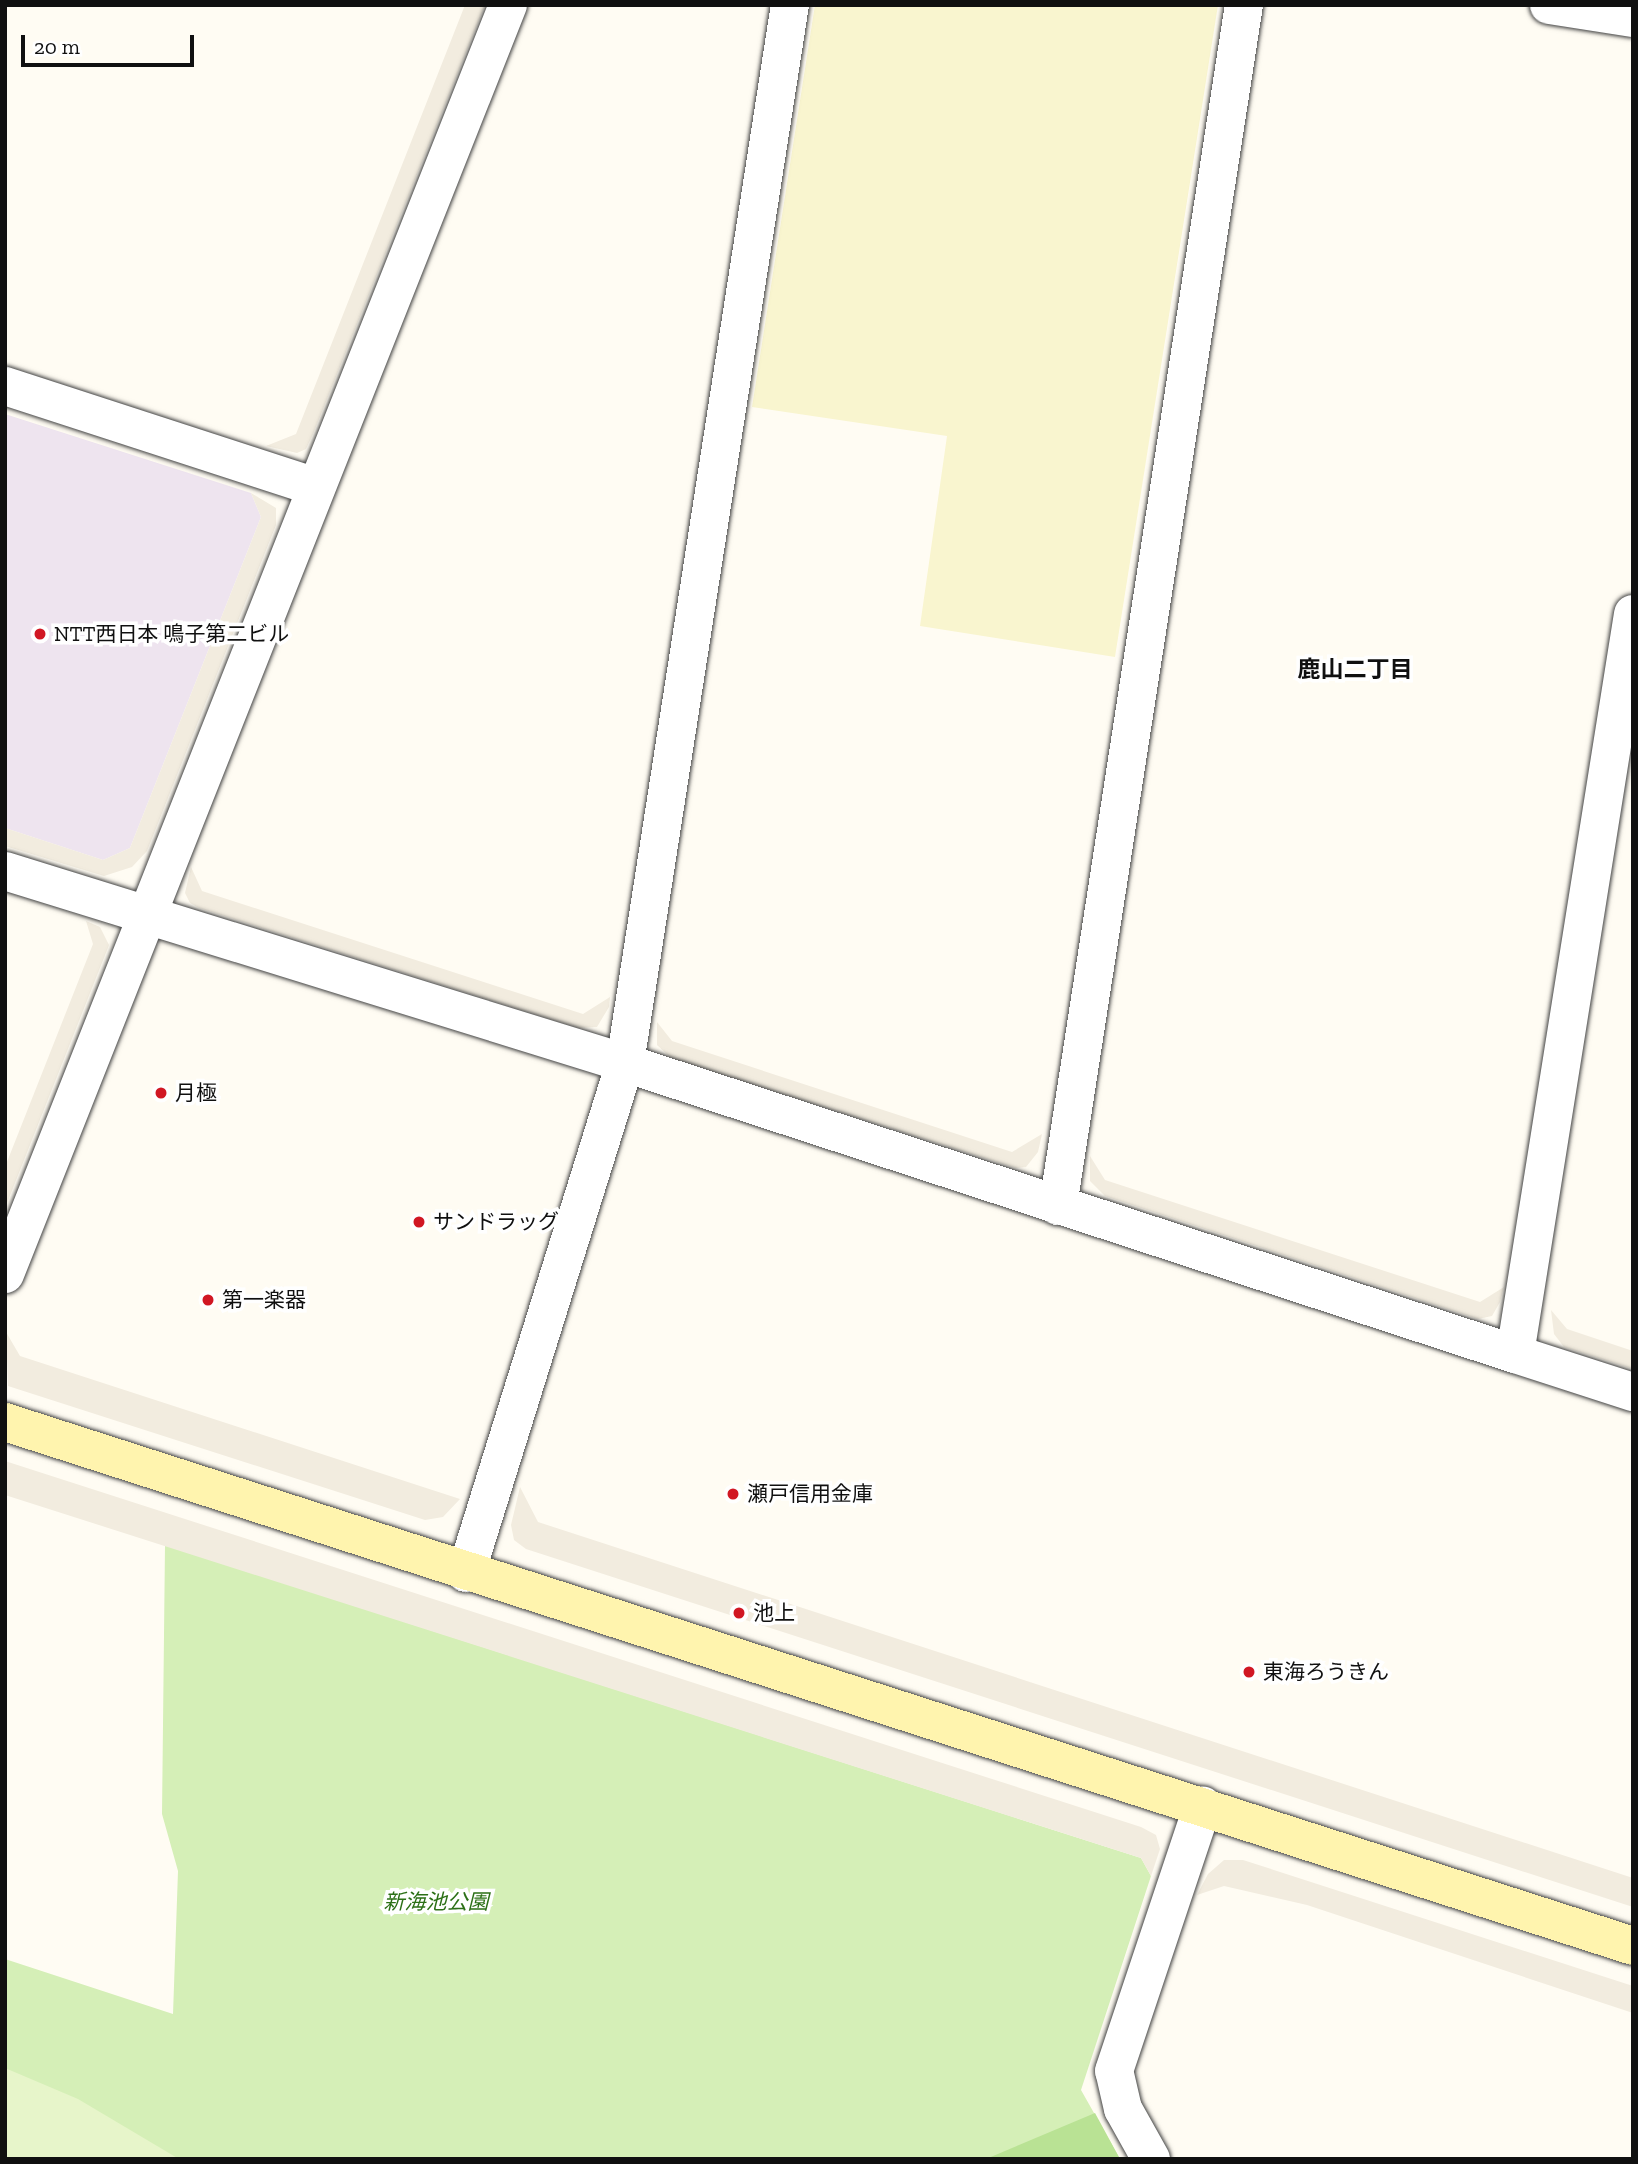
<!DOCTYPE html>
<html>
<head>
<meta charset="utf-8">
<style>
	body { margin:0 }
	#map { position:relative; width:1638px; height:2164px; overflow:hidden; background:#fffcf3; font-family:"Zilla Slab","Noto Sans JP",serif }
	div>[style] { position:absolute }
	.industrial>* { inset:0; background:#eee4ef }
	.farmland>* { inset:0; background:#f9f5cf }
	.green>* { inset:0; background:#d5efb7 }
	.forest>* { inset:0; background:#b9e294 }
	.pitch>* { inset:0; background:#e7f5ca }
	.plaza>* { inset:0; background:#f2ecdf }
	.roads { filter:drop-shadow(0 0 2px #434343) drop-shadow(0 0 2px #434343) }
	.street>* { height:38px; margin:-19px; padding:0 19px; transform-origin:19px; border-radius:19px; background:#fff }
	.secondary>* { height:38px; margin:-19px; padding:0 19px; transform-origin:19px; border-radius:19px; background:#fff4ae }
	.dots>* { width:19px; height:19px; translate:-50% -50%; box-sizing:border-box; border:4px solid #fff; border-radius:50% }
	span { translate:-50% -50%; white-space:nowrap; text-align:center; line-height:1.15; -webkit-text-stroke:7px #fff; paint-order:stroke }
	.poi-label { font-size:21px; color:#101010 }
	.left { translate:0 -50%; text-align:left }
	.park-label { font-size:21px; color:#2c7017; font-style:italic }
	.neighbourhood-label { font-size:23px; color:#101010; font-weight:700 }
	.frame { position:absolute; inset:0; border:7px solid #101010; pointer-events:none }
	.scale { position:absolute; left:21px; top:35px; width:173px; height:32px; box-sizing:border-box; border:4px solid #101010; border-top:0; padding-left:9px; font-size:21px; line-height:24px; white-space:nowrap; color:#101010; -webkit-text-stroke:5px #fff; paint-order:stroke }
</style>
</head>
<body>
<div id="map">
	<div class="industrial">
		<div style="clip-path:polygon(5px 414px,251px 493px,261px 517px,130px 848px,103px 860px,5px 828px)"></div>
	</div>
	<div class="farmland">
		<div style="clip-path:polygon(815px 5px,1218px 5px,1115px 657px,920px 626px,947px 436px,752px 407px)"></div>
	</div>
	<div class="green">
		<div style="clip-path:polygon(165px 1545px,1141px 1858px,1151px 1876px,1081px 2090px,1120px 2159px,5px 2159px,5px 1959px,173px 2014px,178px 1871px,162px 1814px)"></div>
	</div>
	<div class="forest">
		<div style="clip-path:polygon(1095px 2113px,1120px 2159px,986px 2159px)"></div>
	</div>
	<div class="pitch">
		<div style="clip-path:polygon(5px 2068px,78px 2099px,179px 2159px,5px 2159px)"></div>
	</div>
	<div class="plaza">
		<div style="clip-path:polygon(465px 5px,485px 5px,313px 434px,306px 449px,297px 453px,266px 446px,296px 434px)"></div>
		<div style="clip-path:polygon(251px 493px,276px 508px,276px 525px,147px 851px,132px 867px,104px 876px,5px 846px,5px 828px,103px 860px,130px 848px,261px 517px)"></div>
		<div style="clip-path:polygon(191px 867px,202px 891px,583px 1014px,610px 997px,609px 1007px,597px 1027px,578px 1028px,199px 908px,190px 903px,185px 893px)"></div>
		<div style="clip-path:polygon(86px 921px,100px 927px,109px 945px,5px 1208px,5px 1167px,93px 944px)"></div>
		<div style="clip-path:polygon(657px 1022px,672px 1041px,1012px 1152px,1042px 1134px,1038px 1152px,1026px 1167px,1016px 1168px,672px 1059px,657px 1045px)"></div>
		<div style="clip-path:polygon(1090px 1156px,1105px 1180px,1480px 1302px,1504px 1287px,1500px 1302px,1492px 1316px,1478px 1319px,1105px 1196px,1090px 1181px)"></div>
		<div style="clip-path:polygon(1551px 1310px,1567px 1329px,1633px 1351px,1633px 1369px,1564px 1347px,1554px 1334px)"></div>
		<div style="clip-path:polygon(6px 1332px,20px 1356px,460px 1499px,443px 1517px,425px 1520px,8px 1386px)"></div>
		<div style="clip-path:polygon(5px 1461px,1141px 1827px,1156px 1835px,1160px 1849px,1151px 1876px,1141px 1858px,5px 1495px)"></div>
		<div style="clip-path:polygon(520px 1487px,538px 1522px,1633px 1878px,1633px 1907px,526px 1549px,514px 1540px,511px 1525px)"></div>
		<div style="clip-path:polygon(1224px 1860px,1243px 1860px,1633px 1986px,1633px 2013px,1307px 1905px,1224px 1886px,1197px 1895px,1208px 1874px)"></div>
	</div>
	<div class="roads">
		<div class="street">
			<div style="left:1549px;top:5px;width:85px;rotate:8.8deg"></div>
			<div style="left:5px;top:386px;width:326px;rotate:18deg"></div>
			<div style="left:1633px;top:614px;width:749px;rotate:99.06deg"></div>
			<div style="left:1515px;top:1354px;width:124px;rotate:17.9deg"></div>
			<div style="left:5px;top:871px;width:649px;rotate:17.21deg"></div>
			<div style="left:625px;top:1063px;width:936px;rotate:18.11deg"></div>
			<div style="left:1058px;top:1206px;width:1215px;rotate:-81.2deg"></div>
			<div style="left:5px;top:1274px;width:1365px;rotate:-68.38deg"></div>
			<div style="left:466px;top:1573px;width:534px;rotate:-72.68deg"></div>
			<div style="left:625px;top:1063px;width:1071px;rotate:-81.14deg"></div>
			<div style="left:1151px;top:2159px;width:57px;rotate:-119.2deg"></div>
			<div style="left:1123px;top:2109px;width:39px;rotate:-103deg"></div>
			<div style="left:1114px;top:2071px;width:280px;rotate:-71.5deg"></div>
		</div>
		<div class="secondary">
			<div style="left:5px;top:1422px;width:1710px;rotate:17.84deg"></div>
		</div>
	</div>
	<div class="dots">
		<div style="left:40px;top:634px;background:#d11723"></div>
		<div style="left:161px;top:1093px;background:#d11723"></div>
		<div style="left:419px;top:1222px;background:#d11723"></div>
		<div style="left:208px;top:1300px;background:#d11723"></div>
		<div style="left:733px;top:1494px;background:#d11723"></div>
		<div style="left:739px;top:1613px;background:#d11723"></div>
		<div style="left:1249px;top:1672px;background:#d11723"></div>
	</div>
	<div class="poi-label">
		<span class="left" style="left:54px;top:634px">NTT西日本 鳴子第二ビル</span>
		<span class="left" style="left:175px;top:1093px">月極</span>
		<span class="left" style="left:433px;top:1222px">サンドラッグ</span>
		<span class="left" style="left:222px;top:1300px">第一楽器</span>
		<span class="left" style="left:747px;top:1494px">瀬戸信用金庫</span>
		<span class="left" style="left:753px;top:1613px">池上</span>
		<span class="left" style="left:1263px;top:1672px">東海ろうきん</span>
	</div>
	<div class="park-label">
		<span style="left:436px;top:1902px">新海池公園</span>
	</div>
	<div class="neighbourhood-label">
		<span style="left:1355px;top:669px">鹿山二丁目</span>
	</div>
	<div class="frame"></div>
	<div class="scale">20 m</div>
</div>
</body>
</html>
